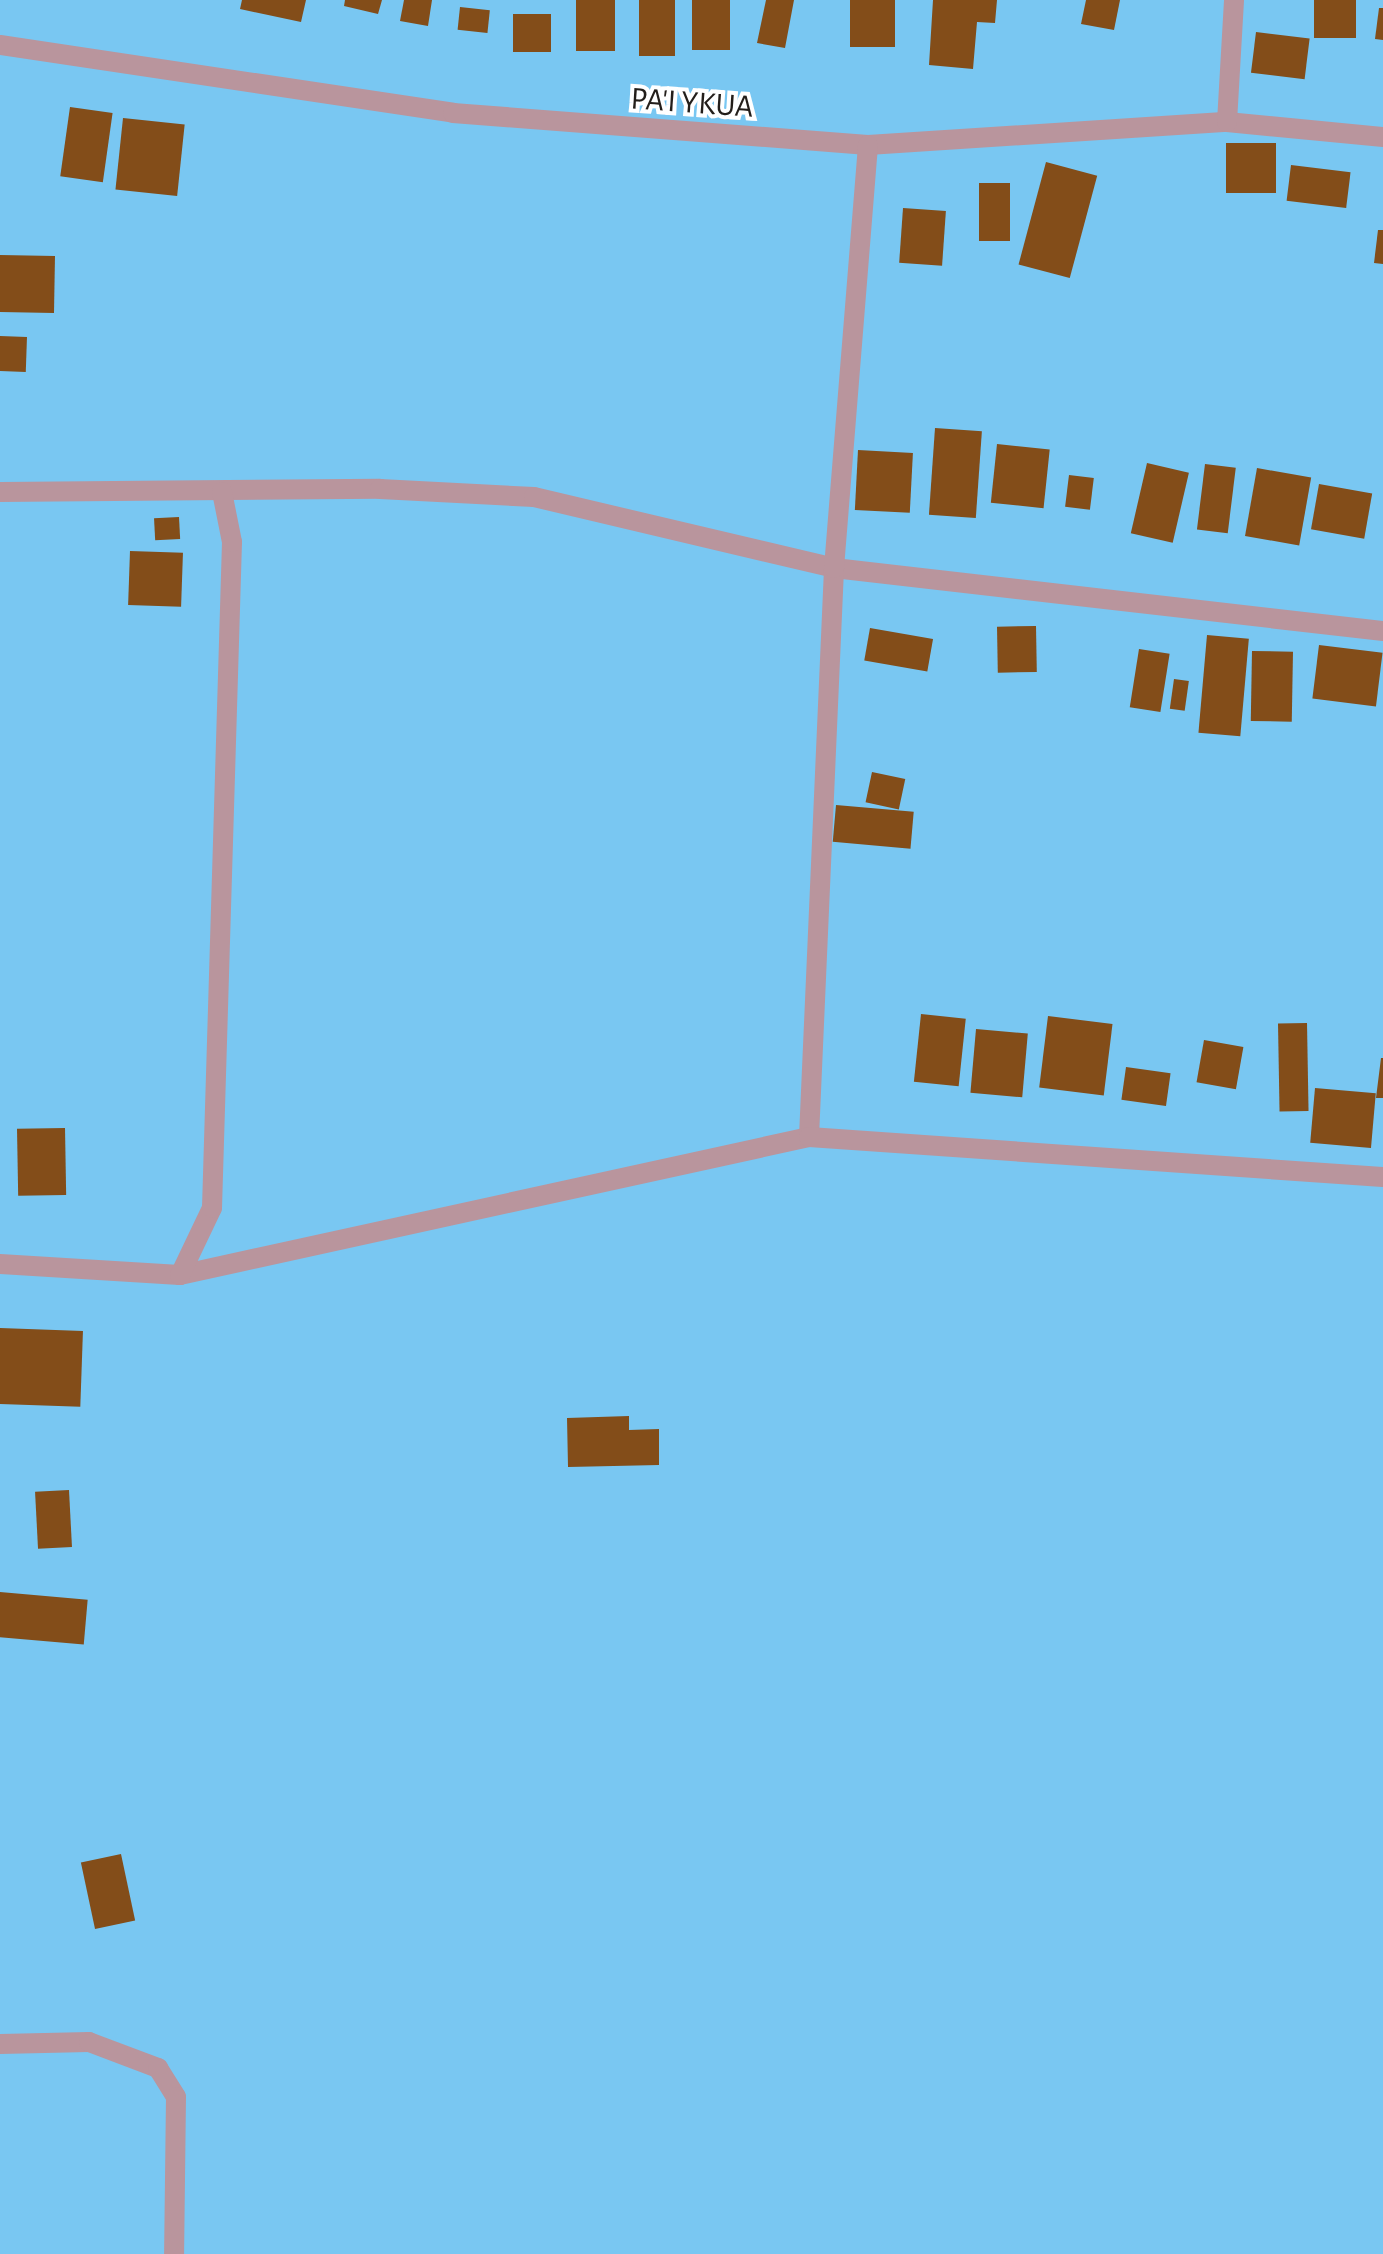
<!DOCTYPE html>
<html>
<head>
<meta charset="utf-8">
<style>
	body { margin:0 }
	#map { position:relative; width:1383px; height:2254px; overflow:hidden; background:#fff1e4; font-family:"Alegreya Sans",sans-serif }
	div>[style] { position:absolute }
	.water>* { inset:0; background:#79c7f2; transform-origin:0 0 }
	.building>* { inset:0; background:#834d19; transform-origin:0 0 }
	.minor>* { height:20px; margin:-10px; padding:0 10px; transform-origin:10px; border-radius:10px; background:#b9959d }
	span { translate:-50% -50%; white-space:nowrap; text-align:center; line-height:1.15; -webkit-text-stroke:8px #fff; paint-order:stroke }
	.street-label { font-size:32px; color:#231e1a }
</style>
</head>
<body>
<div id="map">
	<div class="water">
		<div style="left:0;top:0;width:1383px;height:2254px"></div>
	</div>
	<div class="building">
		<div style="clip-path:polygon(242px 0,306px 0,301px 22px,240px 9px)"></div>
		<div style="clip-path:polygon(345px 0,382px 0,378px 14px,344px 6px)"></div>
		<div style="clip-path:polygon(404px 0,432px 0,428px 26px,400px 21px)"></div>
		<div style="left:576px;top:0;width:39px;height:51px"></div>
		<div style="left:639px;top:0;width:36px;height:56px"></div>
		<div style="left:692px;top:0;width:38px;height:50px"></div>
		<div style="clip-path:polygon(766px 0,794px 0,785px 48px,757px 43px)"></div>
		<div style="left:850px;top:0;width:45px;height:47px"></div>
		<div style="clip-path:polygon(933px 0,997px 0,995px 23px,977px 22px,973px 69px,929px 65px)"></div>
		<div style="clip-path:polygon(1086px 0,1120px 0,1114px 30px,1081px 24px)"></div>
		<div style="left:1314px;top:0;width:42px;height:38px"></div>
		<div style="left:460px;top:7px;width:30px;height:23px;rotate:6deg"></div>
		<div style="clip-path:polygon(1379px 8px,1383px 8px,1383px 40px,1375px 39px)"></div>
		<div style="left:513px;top:14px;width:38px;height:38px"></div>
		<div style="left:1256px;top:32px;width:54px;height:41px;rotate:7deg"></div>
		<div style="left:70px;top:107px;width:43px;height:70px;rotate:8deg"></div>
		<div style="left:123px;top:118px;width:62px;height:72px;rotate:6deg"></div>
		<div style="left:1226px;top:143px;width:50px;height:50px"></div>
		<div style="left:1046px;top:162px;width:53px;height:106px;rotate:15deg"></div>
		<div style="left:1291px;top:165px;width:60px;height:36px;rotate:7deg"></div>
		<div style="left:979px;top:183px;width:31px;height:58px"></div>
		<div style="left:903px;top:208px;width:43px;height:55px;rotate:4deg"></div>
		<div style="clip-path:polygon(1378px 230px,1383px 230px,1383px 264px,1374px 263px)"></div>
		<div style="left:0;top:255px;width:55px;height:57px;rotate:1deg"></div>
		<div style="left:0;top:336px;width:27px;height:35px;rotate:2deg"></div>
		<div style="left:935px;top:428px;width:47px;height:87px;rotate:4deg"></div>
		<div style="left:997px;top:444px;width:53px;height:59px;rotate:6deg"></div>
		<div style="left:858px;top:450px;width:55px;height:60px;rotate:3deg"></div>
		<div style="left:1147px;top:463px;width:43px;height:72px;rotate:13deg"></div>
		<div style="left:1205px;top:464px;width:31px;height:66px;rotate:7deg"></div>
		<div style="left:1257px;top:468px;width:55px;height:69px;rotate:10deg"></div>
		<div style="left:1069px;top:475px;width:25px;height:32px;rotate:7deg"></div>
		<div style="left:1319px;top:484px;width:54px;height:46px;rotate:10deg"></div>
		<div style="left:179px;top:517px;width:22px;height:25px;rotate:87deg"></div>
		<div style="left:130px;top:551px;width:53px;height:54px;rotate:2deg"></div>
		<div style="left:1036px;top:626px;width:46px;height:39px;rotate:89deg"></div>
		<div style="left:870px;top:628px;width:64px;height:33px;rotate:10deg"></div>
		<div style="left:1207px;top:635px;width:42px;height:98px;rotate:5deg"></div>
		<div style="left:1319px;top:645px;width:64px;height:54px;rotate:7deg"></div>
		<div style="left:1139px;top:649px;width:31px;height:59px;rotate:9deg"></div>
		<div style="left:1252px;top:651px;width:41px;height:70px;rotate:1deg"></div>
		<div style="left:1174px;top:679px;width:15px;height:30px;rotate:8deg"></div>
		<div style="left:872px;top:772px;width:34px;height:31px;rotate:12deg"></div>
		<div style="left:836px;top:805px;width:78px;height:37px;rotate:5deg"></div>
		<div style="left:921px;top:1014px;width:45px;height:68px;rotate:6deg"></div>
		<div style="left:1048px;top:1016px;width:65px;height:72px;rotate:7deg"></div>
		<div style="left:1307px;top:1023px;width:88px;height:29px;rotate:89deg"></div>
		<div style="left:976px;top:1029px;width:52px;height:64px;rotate:5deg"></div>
		<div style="left:1204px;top:1040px;width:40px;height:43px;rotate:10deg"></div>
		<div style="clip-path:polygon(1381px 1058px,1383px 1058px,1383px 1098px,1376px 1098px)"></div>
		<div style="left:1126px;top:1067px;width:45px;height:33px;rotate:8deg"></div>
		<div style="left:1315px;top:1088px;width:61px;height:55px;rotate:5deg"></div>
		<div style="left:65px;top:1128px;width:67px;height:48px;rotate:89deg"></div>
		<div style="left:0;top:1328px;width:83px;height:76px;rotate:2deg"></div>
		<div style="clip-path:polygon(629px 1416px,629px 1430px,659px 1429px,659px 1465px,568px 1467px,567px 1418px)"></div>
		<div style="left:69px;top:1490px;width:57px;height:34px;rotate:87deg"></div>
		<div style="left:0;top:1592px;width:88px;height:45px;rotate:5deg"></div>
		<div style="left:121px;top:1854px;width:68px;height:41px;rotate:78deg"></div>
	</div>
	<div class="minor">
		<div style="left:0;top:45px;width:458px;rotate:8.5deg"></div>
		<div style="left:453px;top:113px;width:416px;rotate:4.4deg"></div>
		<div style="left:868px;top:145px;width:360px;rotate:-3.7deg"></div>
		<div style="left:1227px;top:122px;width:157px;rotate:5.5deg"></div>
		<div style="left:1227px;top:122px;width:122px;rotate:-86.7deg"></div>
		<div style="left:0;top:492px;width:380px;rotate:-0.5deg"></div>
		<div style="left:380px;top:489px;width:154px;rotate:3deg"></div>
		<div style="left:534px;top:497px;width:308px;rotate:13.3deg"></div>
		<div style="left:834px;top:568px;width:553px;rotate:6.55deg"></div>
		<div style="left:809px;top:1137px;width:570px;rotate:-87.48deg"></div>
		<div style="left:834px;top:568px;width:424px;rotate:-85.4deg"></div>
		<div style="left:0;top:1264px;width:180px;rotate:3.5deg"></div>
		<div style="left:180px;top:1275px;width:644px;rotate:-12.37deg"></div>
		<div style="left:809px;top:1137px;width:575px;rotate:3.99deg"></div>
		<div style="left:180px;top:1275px;width:74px;rotate:-64.5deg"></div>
		<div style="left:212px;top:1208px;width:666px;rotate:-88.28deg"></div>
		<div style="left:232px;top:542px;width:51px;rotate:-101.3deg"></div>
		<div style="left:0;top:2044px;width:89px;rotate:-1.3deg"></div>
		<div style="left:89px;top:2042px;width:74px;rotate:20.6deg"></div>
		<div style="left:158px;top:2068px;width:34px;rotate:58deg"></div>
		<div style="left:176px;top:2097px;width:157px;rotate:90.7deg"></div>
	</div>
	<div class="street-label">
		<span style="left:692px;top:103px;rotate:4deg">PA'I YKUA</span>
	</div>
</div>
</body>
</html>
